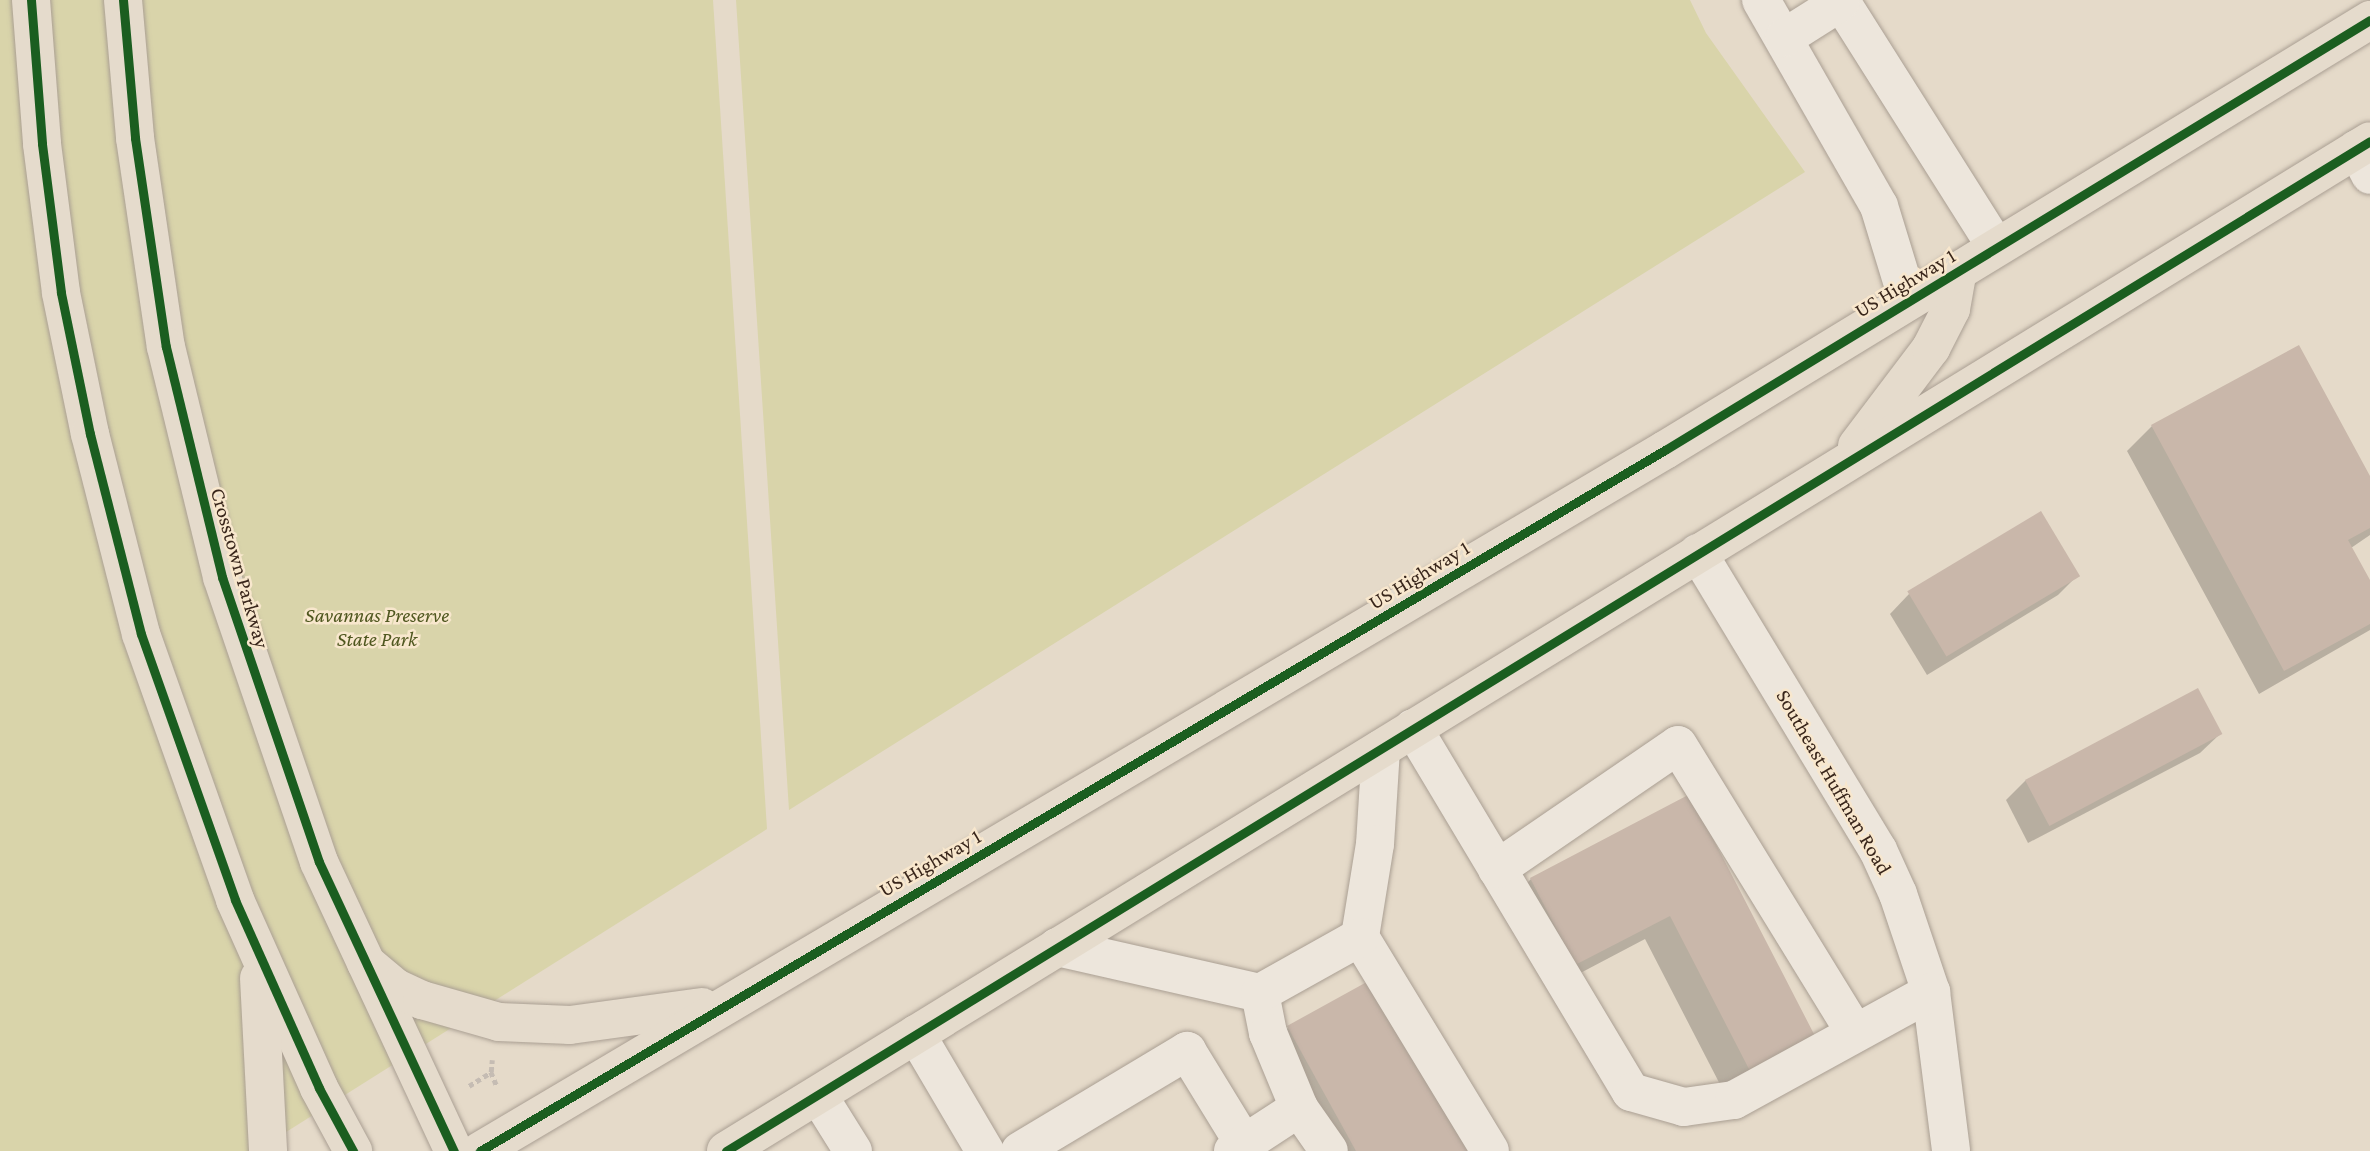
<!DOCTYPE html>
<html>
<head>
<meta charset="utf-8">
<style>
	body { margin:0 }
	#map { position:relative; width:2370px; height:1151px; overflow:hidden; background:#e5dac9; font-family:"Crimson Pro",serif }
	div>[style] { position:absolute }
	.green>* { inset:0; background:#d9d4aa }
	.shadow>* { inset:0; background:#0003 }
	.building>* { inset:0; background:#c9b7aa; transform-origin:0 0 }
	.path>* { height:4.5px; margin-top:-2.25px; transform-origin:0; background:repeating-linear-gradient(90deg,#c5bcb3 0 5px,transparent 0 8.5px) }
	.roads { filter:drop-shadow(0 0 2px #aa9f93) drop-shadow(0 0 2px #aa9f93) }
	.minor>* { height:38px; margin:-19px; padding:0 19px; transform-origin:19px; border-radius:19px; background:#ede6dc }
	.major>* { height:38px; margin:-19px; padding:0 19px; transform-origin:19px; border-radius:19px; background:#e5dbcc }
	.cycleway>* { height:9px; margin:-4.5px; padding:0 4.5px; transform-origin:4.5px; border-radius:4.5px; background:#1b5e20 }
	span { translate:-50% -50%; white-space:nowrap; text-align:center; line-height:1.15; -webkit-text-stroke:5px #f8e7cd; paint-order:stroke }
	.street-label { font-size:21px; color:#39261b }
	.park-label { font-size:21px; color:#4f571f; font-style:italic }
</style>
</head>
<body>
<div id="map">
	<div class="green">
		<div style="clip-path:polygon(0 0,713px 0,767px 829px,256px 1151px,0 1151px)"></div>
		<div style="clip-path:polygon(736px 0,1690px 0,1706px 33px,1805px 172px,789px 810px)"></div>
	</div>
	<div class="shadow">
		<div style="clip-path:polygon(2152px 426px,2370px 480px,2370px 535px,2351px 548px,2370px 584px,2370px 630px,2259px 694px,2127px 451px)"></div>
		<div style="clip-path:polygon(2078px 575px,2058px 595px,1927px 675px,1890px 614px,1909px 594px)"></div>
		<div style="clip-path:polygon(2220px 734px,2200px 753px,2028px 843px,2006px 800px,2025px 781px)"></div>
		<div style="clip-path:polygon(1690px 796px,1813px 1036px,1725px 1094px,1645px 939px,1550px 989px,1506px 904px,1531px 879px)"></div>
		<div style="clip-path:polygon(1288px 1028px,1467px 1151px,1326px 1151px,1269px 1047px)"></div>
	</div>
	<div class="building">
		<div style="clip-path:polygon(2299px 345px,2370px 476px,2370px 528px,2348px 540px,2370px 580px,2370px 624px,2284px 671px,2151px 425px)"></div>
		<div style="left:2041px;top:511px;width:76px;height:156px;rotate:59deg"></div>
		<div style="left:2198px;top:688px;width:52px;height:196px;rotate:62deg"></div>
		<div style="clip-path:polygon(1690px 794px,1815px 1036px,1750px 1071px,1670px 916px,1575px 965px,1530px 878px)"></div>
		<div style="clip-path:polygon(1374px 978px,1469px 1151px,1356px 1151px,1287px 1026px)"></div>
	</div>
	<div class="path">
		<div style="left:491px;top:1072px;width:15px;rotate:67deg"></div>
		<div style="left:469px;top:1086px;width:26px;rotate:-32deg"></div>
		<div style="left:491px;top:1072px;width:12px;rotate:-85deg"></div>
	</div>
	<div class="roads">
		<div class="minor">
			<div style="left:1761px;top:0;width:237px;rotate:60.2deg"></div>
			<div style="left:1879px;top:206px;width:99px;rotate:73deg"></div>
			<div style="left:1840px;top:0;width:292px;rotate:57.7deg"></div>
			<div style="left:1784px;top:38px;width:67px;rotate:-32.3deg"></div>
			<div style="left:2357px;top:149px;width:29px;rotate:63deg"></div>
			<div style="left:1698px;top:553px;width:347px;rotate:58.8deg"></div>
			<div style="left:1878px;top:850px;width:48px;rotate:65.6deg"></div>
			<div style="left:1898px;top:894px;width:103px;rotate:71.4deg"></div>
			<div style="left:1931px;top:992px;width:160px;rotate:82.8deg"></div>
			<div style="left:1413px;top:728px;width:424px;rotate:59.1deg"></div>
			<div style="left:1631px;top:1092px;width:55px;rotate:15.8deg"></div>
			<div style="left:1684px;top:1107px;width:50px;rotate:-8deg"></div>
			<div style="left:1734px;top:1100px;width:225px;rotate:-28.7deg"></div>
			<div style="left:1381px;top:749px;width:95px;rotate:93.6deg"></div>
			<div style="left:1375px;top:844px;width:94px;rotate:99.2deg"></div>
			<div style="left:1360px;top:937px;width:250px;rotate:58.7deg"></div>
			<div style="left:1497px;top:869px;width:219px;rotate:-34.4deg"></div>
			<div style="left:1678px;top:745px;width:338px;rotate:58.4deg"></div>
			<div style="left:1057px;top:947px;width:208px;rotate:12.8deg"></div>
			<div style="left:1260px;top:993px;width:41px;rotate:78.7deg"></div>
			<div style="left:1268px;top:1033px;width:81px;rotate:67.5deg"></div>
			<div style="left:1299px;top:1108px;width:52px;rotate:55.1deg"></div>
			<div style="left:1260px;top:993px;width:115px;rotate:-29.2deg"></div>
			<div style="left:916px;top:1034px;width:136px;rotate:59.5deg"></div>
			<div style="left:818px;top:1095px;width:66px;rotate:58deg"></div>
			<div style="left:1020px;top:1151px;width:195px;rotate:-30.9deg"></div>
			<div style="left:1187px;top:1051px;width:109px;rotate:58.5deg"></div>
			<div style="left:1233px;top:1151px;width:79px;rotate:-33.1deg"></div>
		</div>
		<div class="major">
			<div style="left:31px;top:0;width:144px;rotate:85.6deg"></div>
			<div style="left:42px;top:144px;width:150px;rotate:82.7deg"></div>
			<div style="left:61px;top:293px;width:144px;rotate:78.4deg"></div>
			<div style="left:90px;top:434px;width:206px;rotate:75.7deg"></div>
			<div style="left:141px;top:634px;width:282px;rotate:70.5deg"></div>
			<div style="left:235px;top:900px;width:206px;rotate:65.9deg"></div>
			<div style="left:319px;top:1088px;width:72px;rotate:61.6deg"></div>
			<div style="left:123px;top:0;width:139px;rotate:85deg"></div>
			<div style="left:135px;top:138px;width:211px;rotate:81.6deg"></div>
			<div style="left:166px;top:347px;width:237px;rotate:76.3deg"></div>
			<div style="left:222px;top:577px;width:301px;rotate:71.2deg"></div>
			<div style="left:319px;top:862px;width:319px;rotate:65deg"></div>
			<div style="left:1857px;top:446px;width:123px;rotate:-52.9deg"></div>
			<div style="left:1931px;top:348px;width:44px;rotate:-62.9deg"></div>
			<div style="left:1951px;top:309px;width:39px;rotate:-80deg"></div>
			<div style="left:366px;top:963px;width:39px;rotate:40deg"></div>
			<div style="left:396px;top:988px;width:29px;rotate:25deg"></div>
			<div style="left:422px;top:1000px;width:80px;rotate:15.9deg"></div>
			<div style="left:499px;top:1022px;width:71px;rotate:2.4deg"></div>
			<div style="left:570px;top:1025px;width:133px;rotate:-7.8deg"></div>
			<div style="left:259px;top:978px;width:173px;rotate:87deg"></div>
			<div style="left:480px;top:1151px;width:1377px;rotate:-30.61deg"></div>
			<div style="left:1665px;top:450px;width:826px;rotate:-31.38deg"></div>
			<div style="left:726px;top:1151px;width:1929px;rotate:-31.56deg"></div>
		</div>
	</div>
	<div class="cycleway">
		<div style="left:31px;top:0;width:144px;rotate:85.6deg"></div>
		<div style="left:42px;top:144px;width:150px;rotate:82.7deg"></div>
		<div style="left:61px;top:293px;width:144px;rotate:78.4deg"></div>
		<div style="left:90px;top:434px;width:206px;rotate:75.7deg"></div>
		<div style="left:141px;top:634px;width:282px;rotate:70.5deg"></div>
		<div style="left:235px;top:900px;width:206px;rotate:65.9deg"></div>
		<div style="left:319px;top:1088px;width:72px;rotate:61.6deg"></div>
		<div style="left:123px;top:0;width:139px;rotate:85deg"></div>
		<div style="left:135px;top:138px;width:211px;rotate:81.6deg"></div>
		<div style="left:166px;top:347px;width:237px;rotate:76.3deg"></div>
		<div style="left:222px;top:577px;width:301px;rotate:71.2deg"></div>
		<div style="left:319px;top:862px;width:319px;rotate:65deg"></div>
		<div style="left:480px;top:1151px;width:1377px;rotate:-30.61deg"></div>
		<div style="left:1665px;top:450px;width:826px;rotate:-31.38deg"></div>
		<div style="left:726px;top:1151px;width:1929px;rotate:-31.56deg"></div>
	</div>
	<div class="street-label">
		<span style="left:1905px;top:283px;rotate:-31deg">US Highway 1</span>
		<span style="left:240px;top:568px;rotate:74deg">Crosstown Parkway</span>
		<span style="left:1419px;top:575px;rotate:-31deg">US Highway 1</span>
		<span style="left:1834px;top:782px;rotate:60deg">Southeast Huffman Road</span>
		<span style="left:930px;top:863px;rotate:-30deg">US Highway 1</span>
	</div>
	<div class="park-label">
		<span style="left:377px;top:627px">Savannas Preserve<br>State Park</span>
	</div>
</div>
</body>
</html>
